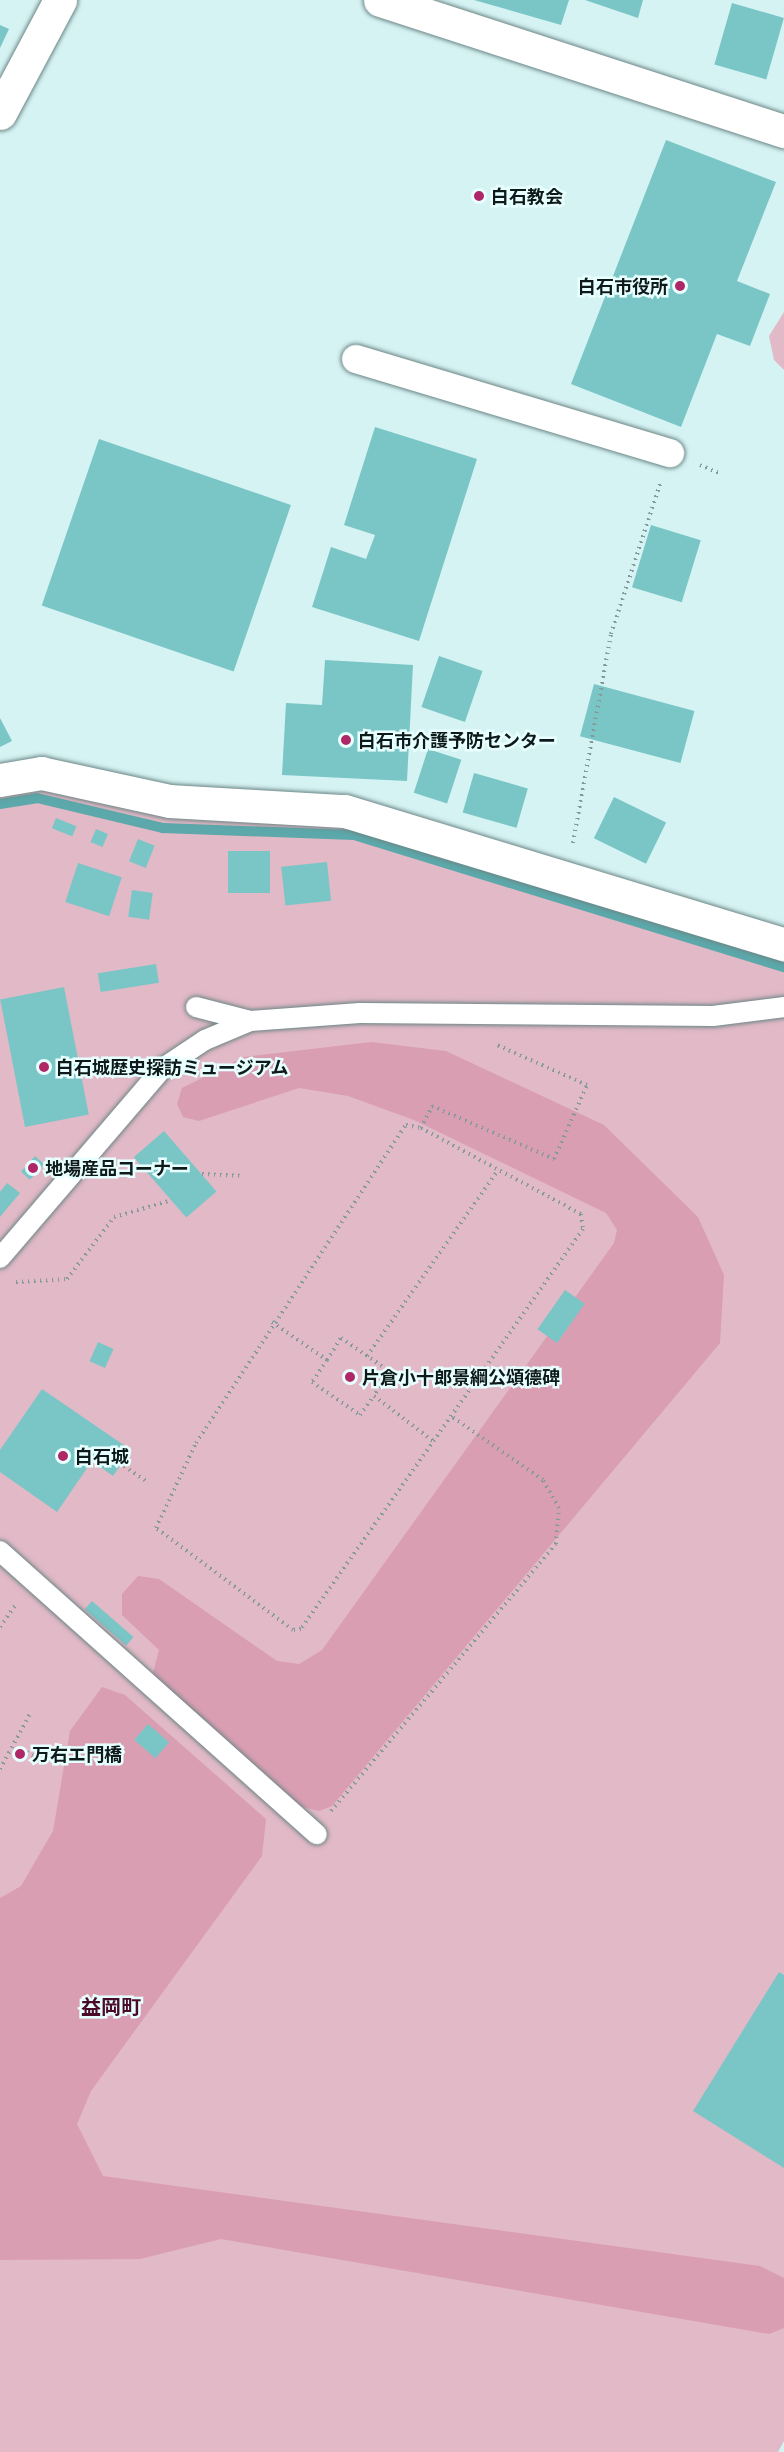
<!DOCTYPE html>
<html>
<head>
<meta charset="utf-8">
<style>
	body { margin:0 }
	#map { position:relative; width:784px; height:2452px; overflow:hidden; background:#d6f3f3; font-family:"Exo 2","Noto Sans JP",sans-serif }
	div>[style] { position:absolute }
	.green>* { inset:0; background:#e2b9c6 }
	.forest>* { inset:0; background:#da9eb2 }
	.stream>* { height:10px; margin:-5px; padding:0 5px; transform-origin:5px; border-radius:5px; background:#5ca8aa }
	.building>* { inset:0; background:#7ac6c7; transform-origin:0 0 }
	.path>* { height:4px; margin-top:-2px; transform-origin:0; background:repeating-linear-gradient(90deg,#849999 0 1.5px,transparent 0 6px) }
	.roads { filter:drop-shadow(0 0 2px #6c8686) drop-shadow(0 0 2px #6c8686) }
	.service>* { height:20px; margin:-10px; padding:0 10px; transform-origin:10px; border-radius:10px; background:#fff }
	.pedestrian>* { height:28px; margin:-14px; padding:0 14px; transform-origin:14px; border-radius:14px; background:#fff }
	.minor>* { height:33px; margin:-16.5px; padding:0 16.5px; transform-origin:16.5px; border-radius:16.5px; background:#fff }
	.dots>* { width:16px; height:16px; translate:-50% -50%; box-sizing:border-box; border:3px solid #e8ffff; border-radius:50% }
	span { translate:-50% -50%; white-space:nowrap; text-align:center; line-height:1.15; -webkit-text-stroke:5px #e8ffff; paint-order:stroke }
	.poi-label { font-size:18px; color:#0e1919; font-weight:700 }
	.left { translate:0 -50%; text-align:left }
	.right { translate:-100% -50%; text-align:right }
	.neighbourhood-label { font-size:20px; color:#4c0a2a; font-weight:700 }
</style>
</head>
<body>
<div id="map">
	<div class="green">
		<div style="clip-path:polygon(784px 312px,784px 370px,774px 360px,769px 336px)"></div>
		<div style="clip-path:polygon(0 780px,268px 807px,784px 944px,784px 2441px,778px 2452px,0 2452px)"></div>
	</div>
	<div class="forest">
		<div style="clip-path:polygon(371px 1042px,446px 1051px,604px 1125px,698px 1217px,724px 1275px,720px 1343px,332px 1806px,319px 1811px,295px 1805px,150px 1684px,159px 1650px,122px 1615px,122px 1594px,138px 1576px,159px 1579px,277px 1661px,299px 1664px,322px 1650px,614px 1243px,617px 1230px,606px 1213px,414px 1120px,348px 1096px,299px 1088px,199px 1121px,183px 1117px,177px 1104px,182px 1088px,244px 1057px)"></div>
		<div style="clip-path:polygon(102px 1687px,125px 1695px,266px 1819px,262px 1856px,91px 2091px,77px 2124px,103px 2176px,760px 2266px,784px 2278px,784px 2328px,769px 2334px,221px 2239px,140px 2259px,0 2260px,0 1898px,21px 1886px,53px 1831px,70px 1731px)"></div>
	</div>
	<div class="stream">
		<div style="left:0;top:804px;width:37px;rotate:-9deg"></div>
		<div style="left:37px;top:798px;width:130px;rotate:13.4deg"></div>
		<div style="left:163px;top:828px;width:191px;rotate:2.1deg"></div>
		<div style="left:354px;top:835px;width:450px;rotate:17.1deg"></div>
	</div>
	<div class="building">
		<div style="clip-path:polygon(474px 0,569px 0,561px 25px)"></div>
		<div style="clip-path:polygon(585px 0,643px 0,638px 18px)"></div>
		<div style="left:732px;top:3px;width:54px;height:64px;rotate:16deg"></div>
		<div style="clip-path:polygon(0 25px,9px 29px,0 48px)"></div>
		<div style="clip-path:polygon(666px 140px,776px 182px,737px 281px,770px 294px,750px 346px,717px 334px,681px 427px,571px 384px)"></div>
		<div style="clip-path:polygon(375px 427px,477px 459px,419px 641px,312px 607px,331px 547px,366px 559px,375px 535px,344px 525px)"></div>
		<div style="left:99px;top:439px;width:203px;height:176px;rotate:19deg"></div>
		<div style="left:651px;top:525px;width:52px;height:65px;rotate:17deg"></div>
		<div style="left:439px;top:656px;width:46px;height:54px;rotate:19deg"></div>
		<div style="clip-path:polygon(325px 660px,413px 665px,407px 781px,282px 775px,286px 703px,322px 705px)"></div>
		<div style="left:594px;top:684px;width:104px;height:54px;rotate:15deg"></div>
		<div style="clip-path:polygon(0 718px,12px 741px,0 747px)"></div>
		<div style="left:428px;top:749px;width:35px;height:46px;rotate:18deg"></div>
		<div style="left:474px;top:773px;width:56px;height:41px;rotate:16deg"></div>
		<div style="left:614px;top:797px;width:58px;height:46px;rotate:26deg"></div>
		<div style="left:56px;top:818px;width:22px;height:11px;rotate:22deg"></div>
		<div style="left:96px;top:829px;width:13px;height:14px;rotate:23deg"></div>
		<div style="left:138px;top:839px;width:18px;height:24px;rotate:22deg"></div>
		<div style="left:228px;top:851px;width:42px;height:42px"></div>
		<div style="left:327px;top:862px;width:39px;height:46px;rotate:84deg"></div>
		<div style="left:78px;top:863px;width:46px;height:41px;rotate:18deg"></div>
		<div style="left:132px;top:890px;width:21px;height:27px;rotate:8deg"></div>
		<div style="left:156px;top:964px;width:19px;height:59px;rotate:81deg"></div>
		<div style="left:64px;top:987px;width:130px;height:65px;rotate:79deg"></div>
		<div style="left:164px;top:1131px;width:80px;height:40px;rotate:49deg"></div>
		<div style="left:35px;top:1156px;width:12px;height:21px;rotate:42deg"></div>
		<div style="clip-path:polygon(7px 1183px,20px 1193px,0 1217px,0 1192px)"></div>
		<div style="left:565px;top:1290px;width:24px;height:48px;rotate:35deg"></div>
		<div style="left:98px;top:1342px;width:17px;height:21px;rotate:24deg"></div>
		<div style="clip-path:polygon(42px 1389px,131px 1450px,113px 1476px,92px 1461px,57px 1512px,0 1472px,0 1450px)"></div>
		<div style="left:92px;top:1601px;width:55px;height:11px;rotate:41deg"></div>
		<div style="left:148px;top:1724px;width:28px;height:21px;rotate:41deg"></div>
		<div style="clip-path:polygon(779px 1972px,784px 1975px,784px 2168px,693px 2111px)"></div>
	</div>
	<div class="path">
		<div style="left:700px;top:465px;width:23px;rotate:23deg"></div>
		<div style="left:573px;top:843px;width:212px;rotate:-79.7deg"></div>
		<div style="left:611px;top:634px;width:158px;rotate:-71.9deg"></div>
		<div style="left:406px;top:1125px;width:15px;rotate:11deg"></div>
		<div style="left:421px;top:1128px;width:182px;rotate:28.3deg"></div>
		<div style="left:581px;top:1214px;width:15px;rotate:82deg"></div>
		<div style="left:583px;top:1229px;width:489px;rotate:125.2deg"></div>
		<div style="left:301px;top:1629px;width:8px;rotate:173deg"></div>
		<div style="left:293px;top:1630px;width:171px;rotate:-143.3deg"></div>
		<div style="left:156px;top:1528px;width:94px;rotate:-64.8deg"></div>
		<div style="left:196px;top:1443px;width:381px;rotate:-56.6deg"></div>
		<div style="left:421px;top:1128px;width:25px;rotate:-63deg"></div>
		<div style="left:432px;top:1106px;width:133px;rotate:23.5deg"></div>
		<div style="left:554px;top:1159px;width:81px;rotate:-66deg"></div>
		<div style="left:587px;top:1085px;width:101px;rotate:-156deg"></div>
		<div style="left:202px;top:1174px;width:40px;rotate:2.9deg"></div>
		<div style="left:16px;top:1282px;width:51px;rotate:-3.4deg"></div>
		<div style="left:67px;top:1279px;width:78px;rotate:-52.8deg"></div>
		<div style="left:114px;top:1217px;width:60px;rotate:-16.3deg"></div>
		<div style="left:272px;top:1322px;width:67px;rotate:34.6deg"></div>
		<div style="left:327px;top:1360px;width:26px;rotate:-58deg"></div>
		<div style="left:341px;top:1338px;width:58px;rotate:34.5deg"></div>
		<div style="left:389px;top:1371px;width:29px;rotate:121deg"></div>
		<div style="left:374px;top:1396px;width:74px;rotate:37.3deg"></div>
		<div style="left:367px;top:1356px;width:228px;rotate:-54.8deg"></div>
		<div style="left:327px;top:1360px;width:27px;rotate:124deg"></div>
		<div style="left:312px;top:1382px;width:58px;rotate:34.5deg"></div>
		<div style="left:360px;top:1415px;width:24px;rotate:-54deg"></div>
		<div style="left:124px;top:1466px;width:27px;rotate:34deg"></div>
		<div style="left:0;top:1627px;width:29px;rotate:-55deg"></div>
		<div style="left:21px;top:1750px;width:13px;rotate:23deg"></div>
		<div style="left:0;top:1769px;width:63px;rotate:-61.4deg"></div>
		<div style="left:331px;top:1811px;width:349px;rotate:-49.9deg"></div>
		<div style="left:556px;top:1544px;width:36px;rotate:-85deg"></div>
		<div style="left:559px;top:1508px;width:32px;rotate:-120deg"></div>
		<div style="left:543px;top:1480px;width:112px;rotate:-145.2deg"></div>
	</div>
	<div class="roads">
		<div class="service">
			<div style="left:196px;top:1007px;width:56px;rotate:14.5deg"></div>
			<div style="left:0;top:1258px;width:250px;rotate:-49.4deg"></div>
			<div style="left:163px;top:1068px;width:50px;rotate:-33.7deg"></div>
			<div style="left:205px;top:1040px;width:49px;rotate:-22.9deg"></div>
			<div style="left:250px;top:1021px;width:110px;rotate:-4.2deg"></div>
			<div style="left:360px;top:1013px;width:353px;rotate:0.5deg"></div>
			<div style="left:713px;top:1016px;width:72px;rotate:-7.2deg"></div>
			<div style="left:0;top:1551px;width:425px;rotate:41.8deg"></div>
		</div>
		<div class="pedestrian">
			<div style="left:356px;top:359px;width:328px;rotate:16.7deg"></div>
		</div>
		<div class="minor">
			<div style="left:380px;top:0;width:425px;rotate:18deg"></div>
			<div style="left:0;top:113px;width:128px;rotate:-62deg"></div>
			<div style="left:0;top:780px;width:42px;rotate:-9.7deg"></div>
			<div style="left:41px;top:773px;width:131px;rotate:12.3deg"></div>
			<div style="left:169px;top:801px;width:176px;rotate:3.3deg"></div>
			<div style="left:345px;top:811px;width:459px;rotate:16.9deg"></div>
		</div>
	</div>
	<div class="dots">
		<div style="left:479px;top:196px;background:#b02768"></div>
		<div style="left:680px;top:286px;background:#b02768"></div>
		<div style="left:346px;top:740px;background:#b02768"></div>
		<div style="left:44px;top:1067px;background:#b02768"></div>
		<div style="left:33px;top:1168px;background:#b02768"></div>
		<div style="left:350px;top:1377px;background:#b02768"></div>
		<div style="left:63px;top:1456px;background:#b02768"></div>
		<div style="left:20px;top:1754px;background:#b02768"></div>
	</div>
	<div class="poi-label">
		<span class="left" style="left:491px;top:196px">白石教会</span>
		<span class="right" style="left:668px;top:286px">白石市役所</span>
		<span class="left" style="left:358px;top:740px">白石市介護予防センター</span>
		<span class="left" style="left:56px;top:1067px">白石城歴史探訪ミュージアム</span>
		<span class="left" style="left:45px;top:1168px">地場産品コーナー</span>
		<span class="left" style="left:362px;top:1377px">片倉小十郎景綱公頌德碑</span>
		<span class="left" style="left:75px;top:1456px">白石城</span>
		<span class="left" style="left:32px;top:1754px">万右エ門橋</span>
	</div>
	<div class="neighbourhood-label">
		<span style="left:111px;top:2006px">益岡町</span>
	</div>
</div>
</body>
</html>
